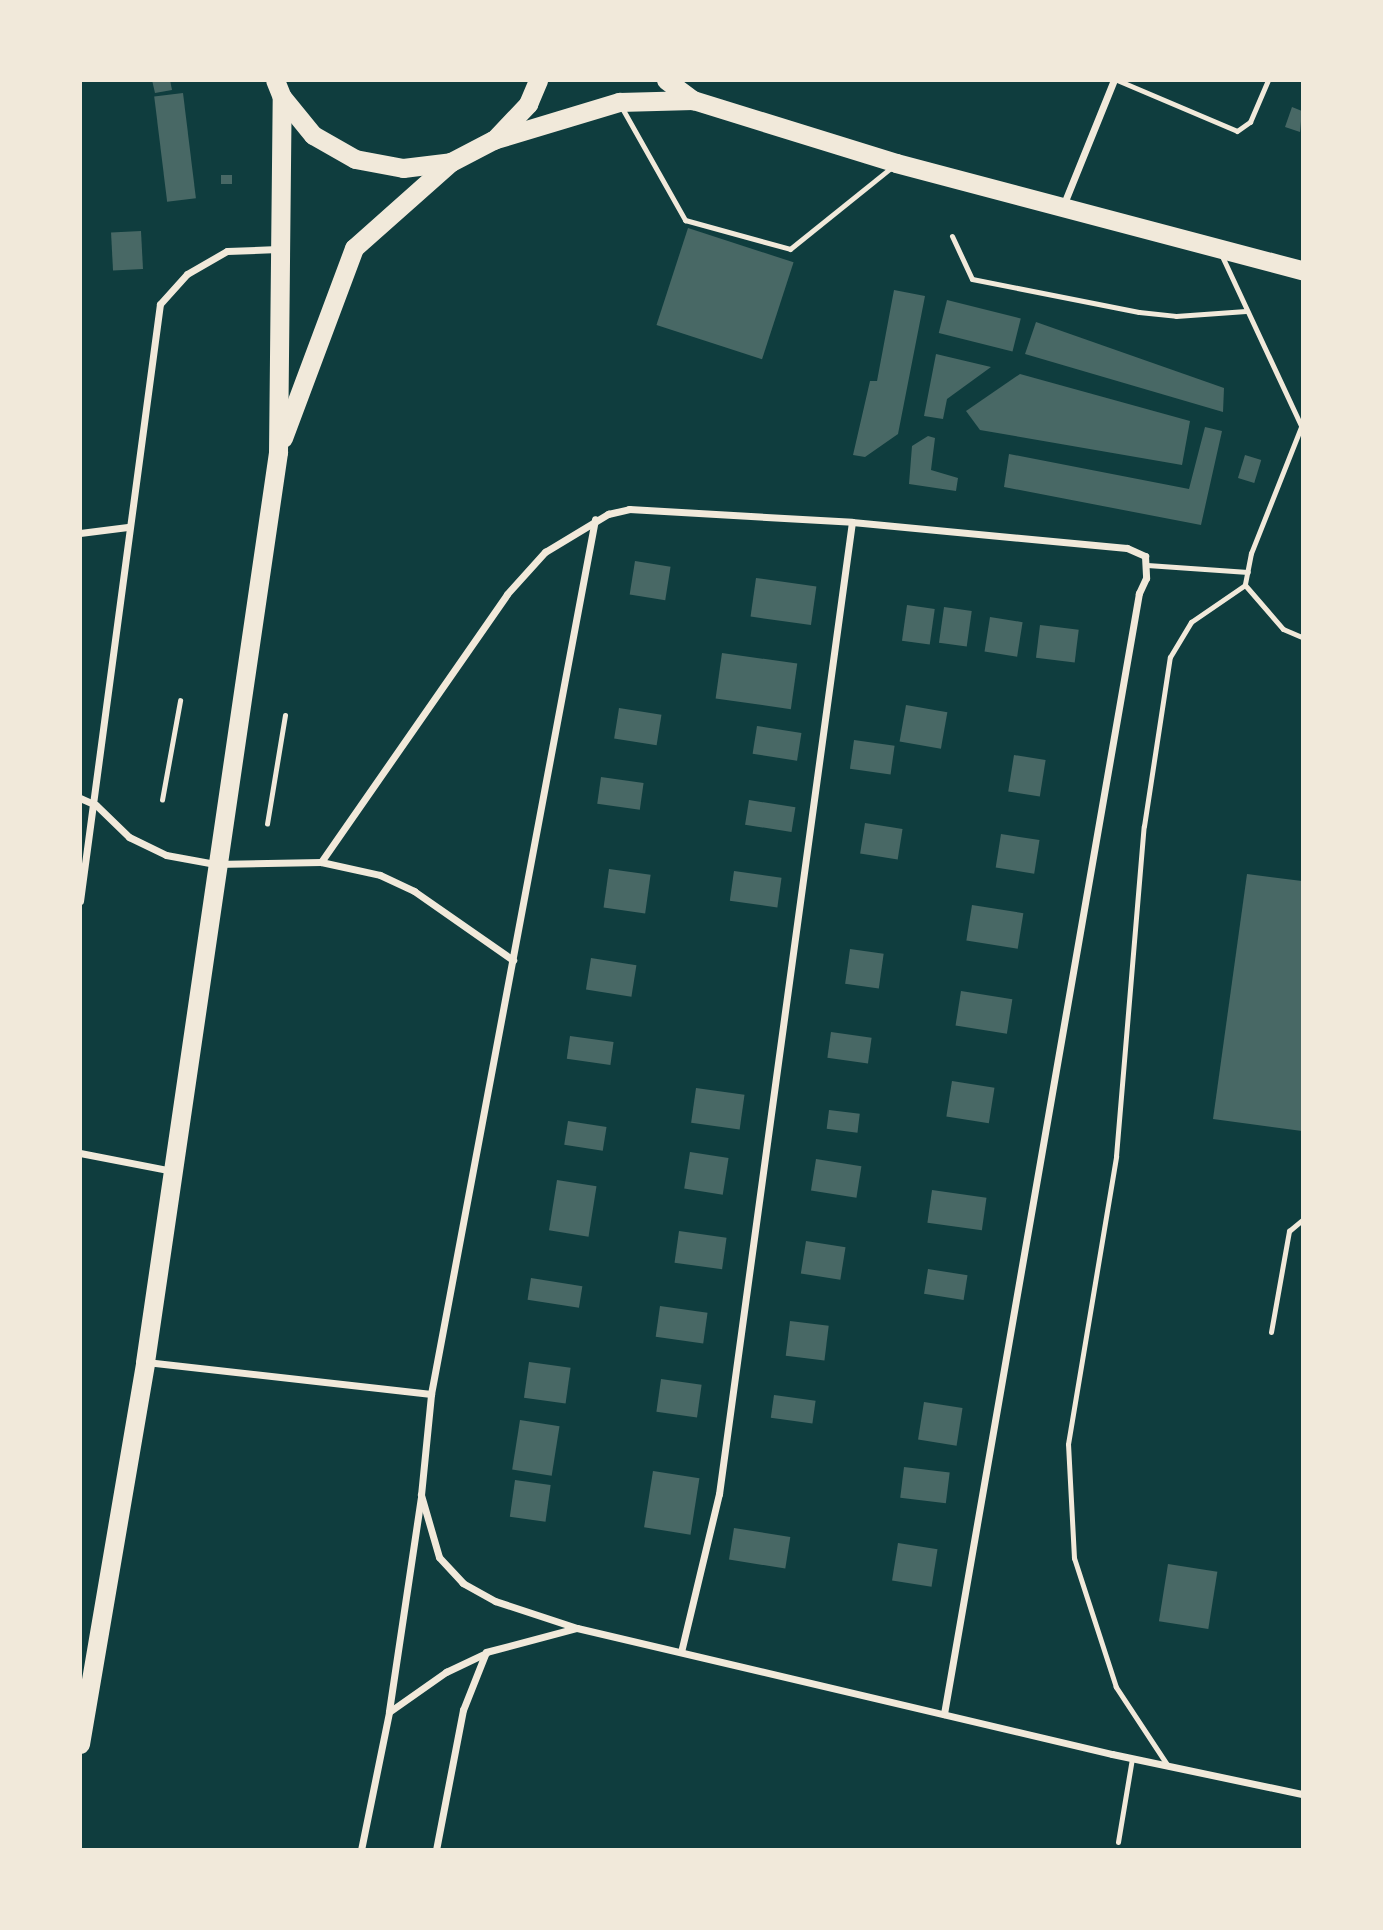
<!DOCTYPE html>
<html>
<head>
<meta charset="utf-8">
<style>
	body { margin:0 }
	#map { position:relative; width:1383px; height:1930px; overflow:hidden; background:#0f3d3e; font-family:Barlow,sans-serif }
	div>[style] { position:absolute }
	.building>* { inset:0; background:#486865; transform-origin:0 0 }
	.path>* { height:4.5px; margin:-2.25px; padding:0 2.25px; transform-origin:2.25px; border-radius:2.25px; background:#f1e9da }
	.service>* { height:5px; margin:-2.5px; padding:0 2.5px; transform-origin:2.5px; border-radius:2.5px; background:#f1e9da }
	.minor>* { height:7px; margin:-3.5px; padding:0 3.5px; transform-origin:3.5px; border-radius:3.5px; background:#f1e9da }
	.trunk>* { height:19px; margin:-9.5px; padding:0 9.5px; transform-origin:9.5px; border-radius:9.5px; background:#f1e9da }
	span { translate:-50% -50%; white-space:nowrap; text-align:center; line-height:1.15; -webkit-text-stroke:7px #f1e9da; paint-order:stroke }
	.frame { position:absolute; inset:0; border:82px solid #f1e9da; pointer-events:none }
</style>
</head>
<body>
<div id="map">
	<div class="building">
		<div style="clip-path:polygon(152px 80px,170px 80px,172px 90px,155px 93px)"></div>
		<div style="left:183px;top:93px;width:106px;height:29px;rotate:83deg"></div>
		<div style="clip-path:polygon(1292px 107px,1302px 111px,1300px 132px,1285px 127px)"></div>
		<div style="left:221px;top:175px;width:11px;height:9px"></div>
		<div style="left:688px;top:228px;width:111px;height:102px;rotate:18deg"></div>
		<div style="left:141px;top:231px;width:38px;height:30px;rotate:87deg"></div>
		<div style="clip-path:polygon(894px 290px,925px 296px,898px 434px,865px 457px,853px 455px,870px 381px,877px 381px)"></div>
		<div style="left:947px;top:300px;width:76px;height:34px;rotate:14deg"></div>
		<div style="clip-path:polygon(1036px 322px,1224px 388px,1223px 412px,1025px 354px)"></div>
		<div style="clip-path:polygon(936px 354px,991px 367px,947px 399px,943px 419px,924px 416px)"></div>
		<div style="clip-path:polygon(1020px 374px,1190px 421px,1182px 465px,980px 430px,966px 411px)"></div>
		<div style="clip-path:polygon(1205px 427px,1222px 431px,1201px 525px,1004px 487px,1009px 454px,1189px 489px)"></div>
		<div style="clip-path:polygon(928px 436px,935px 438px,931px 470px,958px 478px,956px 491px,909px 484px,912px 446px)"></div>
		<div style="left:1245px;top:455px;width:17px;height:24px;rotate:17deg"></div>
		<div style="left:635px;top:561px;width:36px;height:34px;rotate:9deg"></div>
		<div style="left:756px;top:578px;width:61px;height:39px;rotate:8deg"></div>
		<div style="left:907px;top:605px;width:28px;height:36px;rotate:8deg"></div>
		<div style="left:944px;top:607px;width:28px;height:36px;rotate:8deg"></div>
		<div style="left:990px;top:617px;width:33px;height:35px;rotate:9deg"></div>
		<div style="left:1040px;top:625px;width:39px;height:33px;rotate:7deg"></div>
		<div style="left:722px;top:653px;width:76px;height:46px;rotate:8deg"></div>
		<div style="left:906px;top:705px;width:42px;height:37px;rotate:10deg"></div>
		<div style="left:619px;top:708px;width:43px;height:31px;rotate:9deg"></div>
		<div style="left:757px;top:726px;width:45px;height:28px;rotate:9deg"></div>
		<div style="left:854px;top:740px;width:41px;height:29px;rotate:8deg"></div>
		<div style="left:1014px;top:755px;width:32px;height:37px;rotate:9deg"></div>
		<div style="left:601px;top:777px;width:43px;height:27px;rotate:8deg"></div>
		<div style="left:749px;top:800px;width:47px;height:25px;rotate:9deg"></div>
		<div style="left:865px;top:823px;width:38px;height:31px;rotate:9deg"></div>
		<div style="left:1001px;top:834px;width:39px;height:34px;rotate:9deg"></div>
		<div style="left:609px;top:869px;width:42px;height:39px;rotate:8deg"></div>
		<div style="left:734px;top:871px;width:48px;height:30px;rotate:8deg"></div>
		<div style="clip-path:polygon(1247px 874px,1302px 881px,1302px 1131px,1213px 1119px)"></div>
		<div style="left:972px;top:905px;width:52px;height:36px;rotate:9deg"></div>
		<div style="left:850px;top:949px;width:34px;height:35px;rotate:8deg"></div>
		<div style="left:591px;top:958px;width:46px;height:32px;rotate:9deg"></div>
		<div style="left:961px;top:991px;width:52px;height:35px;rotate:9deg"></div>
		<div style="left:831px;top:1032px;width:41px;height:26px;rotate:8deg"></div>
		<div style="left:570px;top:1036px;width:44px;height:23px;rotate:8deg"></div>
		<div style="left:952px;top:1081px;width:43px;height:36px;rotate:9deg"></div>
		<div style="left:696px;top:1088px;width:49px;height:35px;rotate:8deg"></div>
		<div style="left:829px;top:1110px;width:31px;height:19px;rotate:7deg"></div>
		<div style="left:568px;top:1121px;width:39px;height:24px;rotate:9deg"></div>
		<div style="left:690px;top:1152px;width:39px;height:37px;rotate:9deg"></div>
		<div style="left:816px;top:1159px;width:46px;height:32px;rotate:9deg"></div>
		<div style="left:557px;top:1180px;width:40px;height:51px;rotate:9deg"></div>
		<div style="left:932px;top:1190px;width:55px;height:33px;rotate:8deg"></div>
		<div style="left:679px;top:1231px;width:48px;height:32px;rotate:8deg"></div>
		<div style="left:806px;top:1241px;width:40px;height:33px;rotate:9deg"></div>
		<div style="left:928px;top:1269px;width:40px;height:25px;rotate:9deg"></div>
		<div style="left:531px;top:1278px;width:52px;height:22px;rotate:9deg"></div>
		<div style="left:660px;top:1306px;width:48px;height:31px;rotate:8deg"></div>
		<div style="left:790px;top:1321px;width:39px;height:35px;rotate:7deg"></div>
		<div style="left:529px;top:1362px;width:42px;height:36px;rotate:8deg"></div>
		<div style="left:661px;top:1379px;width:41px;height:33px;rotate:8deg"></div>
		<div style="left:774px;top:1395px;width:42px;height:23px;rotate:8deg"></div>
		<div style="left:924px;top:1402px;width:39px;height:38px;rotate:9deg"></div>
		<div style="left:520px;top:1420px;width:40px;height:50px;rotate:9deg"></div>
		<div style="left:904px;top:1467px;width:46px;height:31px;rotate:7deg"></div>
		<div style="left:653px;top:1471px;width:47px;height:57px;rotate:9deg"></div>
		<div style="left:515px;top:1480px;width:36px;height:37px;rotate:8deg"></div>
		<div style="left:734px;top:1528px;width:57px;height:32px;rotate:9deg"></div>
		<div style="left:898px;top:1543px;width:40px;height:38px;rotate:9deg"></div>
		<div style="left:1168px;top:1564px;width:50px;height:58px;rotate:9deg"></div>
	</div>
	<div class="path">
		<div style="left:162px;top:800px;width:101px;rotate:-79.7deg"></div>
		<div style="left:267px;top:824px;width:110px;rotate:-80.6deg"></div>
	</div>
	<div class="service">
		<div style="left:1117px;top:80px;width:130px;rotate:23deg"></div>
		<div style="left:1237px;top:131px;width:16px;rotate:-35deg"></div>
		<div style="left:1250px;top:122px;width:46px;rotate:-66.8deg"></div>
		<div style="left:622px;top:108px;width:129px;rotate:60.6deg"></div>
		<div style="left:685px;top:220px;width:109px;rotate:15.4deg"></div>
		<div style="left:790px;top:249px;width:131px;rotate:-38.8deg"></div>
		<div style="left:952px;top:236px;width:47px;rotate:65.1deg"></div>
		<div style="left:972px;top:279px;width:170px;rotate:11.2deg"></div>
		<div style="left:1139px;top:312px;width:37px;rotate:6deg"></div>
		<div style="left:1176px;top:316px;width:70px;rotate:-4.1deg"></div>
		<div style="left:1221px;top:254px;width:192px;rotate:65deg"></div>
		<div style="left:1301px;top:427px;width:136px;rotate:111.6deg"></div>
		<div style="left:1251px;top:553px;width:33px;rotate:101deg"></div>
		<div style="left:1245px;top:585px;width:58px;rotate:49.2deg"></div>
		<div style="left:1283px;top:629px;width:21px;rotate:23deg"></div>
		<div style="left:1147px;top:565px;width:101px;rotate:4deg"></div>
		<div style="left:1271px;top:1332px;width:103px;rotate:-79.9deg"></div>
		<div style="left:1289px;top:1231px;width:17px;rotate:-40deg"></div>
		<div style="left:1168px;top:1766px;width:95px;rotate:-123.4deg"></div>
		<div style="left:1116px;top:1687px;width:136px;rotate:-108deg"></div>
		<div style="left:1074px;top:1558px;width:114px;rotate:-93deg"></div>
		<div style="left:1068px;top:1444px;width:292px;rotate:-80.5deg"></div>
		<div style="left:1116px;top:1156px;width:331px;rotate:-85.2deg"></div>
		<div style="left:1144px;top:826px;width:171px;rotate:-81.3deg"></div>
		<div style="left:1170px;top:657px;width:41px;rotate:-59deg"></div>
		<div style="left:1191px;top:622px;width:65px;rotate:-34.4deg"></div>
		<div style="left:1118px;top:1842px;width:85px;rotate:-80.5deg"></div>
	</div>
	<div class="minor">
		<div style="left:1063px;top:206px;width:136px;rotate:-68deg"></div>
		<div style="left:80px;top:533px;width:48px;rotate:-7.1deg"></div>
		<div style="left:80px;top:798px;width:17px;rotate:24deg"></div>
		<div style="left:96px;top:805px;width:46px;rotate:44.1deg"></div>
		<div style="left:129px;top:837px;width:41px;rotate:25.9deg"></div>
		<div style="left:166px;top:855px;width:50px;rotate:10.4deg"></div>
		<div style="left:215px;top:864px;width:106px;rotate:-1.1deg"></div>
		<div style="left:321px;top:862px;width:326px;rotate:-55.2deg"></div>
		<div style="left:507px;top:594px;width:57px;rotate:-47.9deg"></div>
		<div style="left:545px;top:552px;width:74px;rotate:-31.1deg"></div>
		<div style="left:608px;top:514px;width:22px;rotate:-13deg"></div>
		<div style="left:629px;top:509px;width:223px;rotate:3.3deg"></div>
		<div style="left:852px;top:522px;width:276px;rotate:5.4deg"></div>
		<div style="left:1127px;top:548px;width:20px;rotate:24deg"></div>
		<div style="left:1145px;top:556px;width:22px;rotate:87deg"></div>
		<div style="left:1146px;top:578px;width:17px;rotate:115deg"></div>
		<div style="left:1139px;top:593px;width:1138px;rotate:99.87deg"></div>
		<div style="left:321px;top:862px;width:60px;rotate:12.4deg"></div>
		<div style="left:380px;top:875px;width:38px;rotate:25deg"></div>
		<div style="left:414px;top:891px;width:121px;rotate:34.9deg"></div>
		<div style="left:80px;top:901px;width:602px;rotate:-82.37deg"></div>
		<div style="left:160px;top:304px;width:40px;rotate:-48deg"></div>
		<div style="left:187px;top:274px;width:46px;rotate:-29.9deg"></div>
		<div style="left:227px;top:251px;width:51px;rotate:-2.2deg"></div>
		<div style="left:80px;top:1153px;width:95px;rotate:11deg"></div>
		<div style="left:146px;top:1362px;width:287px;rotate:6.4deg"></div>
		<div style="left:577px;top:1628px;width:86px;rotate:-161.8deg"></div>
		<div style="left:495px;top:1601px;width:37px;rotate:-151deg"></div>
		<div style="left:463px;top:1583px;width:35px;rotate:-133deg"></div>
		<div style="left:439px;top:1557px;width:65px;rotate:-106.2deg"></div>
		<div style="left:421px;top:1495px;width:101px;rotate:-84.3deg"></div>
		<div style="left:431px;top:1394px;width:890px;rotate:-79.38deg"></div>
		<div style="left:681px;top:1652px;width:163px;rotate:-76.5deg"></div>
		<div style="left:719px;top:1494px;width:981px;rotate:-82.21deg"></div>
		<div style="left:389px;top:1711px;width:215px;rotate:-81.5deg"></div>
		<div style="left:361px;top:1850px;width:141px;rotate:-78.5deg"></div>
		<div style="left:389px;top:1712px;width:70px;rotate:-35.1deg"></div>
		<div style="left:446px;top:1672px;width:44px;rotate:-25.4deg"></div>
		<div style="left:436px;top:1850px;width:143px;rotate:-79.1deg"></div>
		<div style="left:463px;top:1710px;width:62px;rotate:-68.4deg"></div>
		<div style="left:486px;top:1652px;width:94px;rotate:-14.8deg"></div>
		<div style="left:577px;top:1628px;width:550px;rotate:13.25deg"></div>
		<div style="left:1112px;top:1754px;width:194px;rotate:11.9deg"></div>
	</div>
	<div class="trunk">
		<div style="left:275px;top:80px;width:18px;rotate:68deg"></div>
		<div style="left:282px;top:97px;width:49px;rotate:50.8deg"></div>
		<div style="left:313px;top:135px;width:48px;rotate:29.7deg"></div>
		<div style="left:355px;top:159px;width:49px;rotate:10.6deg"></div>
		<div style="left:403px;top:168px;width:48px;rotate:-7.1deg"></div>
		<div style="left:451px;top:162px;width:47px;rotate:-27.6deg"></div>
		<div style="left:493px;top:140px;width:132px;rotate:-16.8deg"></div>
		<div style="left:619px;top:102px;width:74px;rotate:-1.5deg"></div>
		<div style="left:666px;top:80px;width:34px;rotate:37deg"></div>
		<div style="left:693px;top:100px;width:213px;rotate:17.2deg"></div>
		<div style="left:896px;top:163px;width:420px;rotate:14.8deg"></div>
		<div style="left:494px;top:140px;width:50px;rotate:-46.6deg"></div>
		<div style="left:528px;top:104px;width:26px;rotate:-67deg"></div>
		<div style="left:283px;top:438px;width:203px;rotate:-69.5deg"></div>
		<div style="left:354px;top:248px;width:130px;rotate:-41.6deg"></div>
		<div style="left:80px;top:1744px;width:387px;rotate:-80.3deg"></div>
		<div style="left:145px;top:1362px;width:920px;rotate:-81.68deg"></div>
		<div style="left:278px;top:452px;width:355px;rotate:-89.4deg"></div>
	</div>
	<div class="frame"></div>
</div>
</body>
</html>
